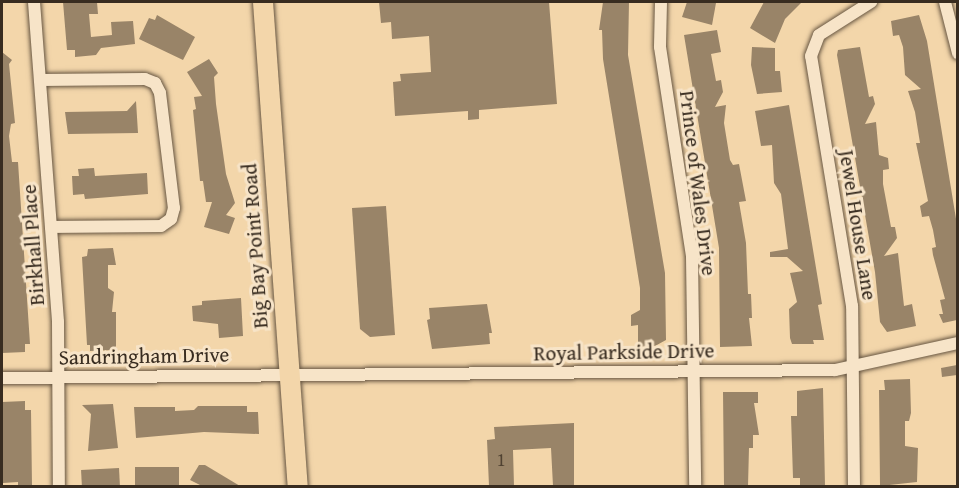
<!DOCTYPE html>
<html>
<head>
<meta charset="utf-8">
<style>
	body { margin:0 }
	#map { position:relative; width:959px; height:488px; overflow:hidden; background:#f3d6aa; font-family:"Gentium Book Plus",serif }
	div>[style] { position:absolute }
	.building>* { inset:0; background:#998468; transform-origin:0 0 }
	.roads { filter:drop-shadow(0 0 2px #675642) drop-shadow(0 0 2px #675642) }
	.street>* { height:12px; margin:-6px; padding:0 6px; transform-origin:6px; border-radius:6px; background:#f7e4c8 }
	.primary>* { height:20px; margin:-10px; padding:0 10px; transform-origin:10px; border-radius:10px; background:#f3d6aa }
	span { translate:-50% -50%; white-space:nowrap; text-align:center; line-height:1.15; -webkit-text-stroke:6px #f7e4c8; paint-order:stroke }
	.number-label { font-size:18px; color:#504232 }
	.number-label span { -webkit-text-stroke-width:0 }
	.street-label { font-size:21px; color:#382c20 }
	.frame { position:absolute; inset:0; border:3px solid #382c20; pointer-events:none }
</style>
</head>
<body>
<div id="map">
	<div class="building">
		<div style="clip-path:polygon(63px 2px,97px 2px,98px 14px,89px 14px,91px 37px,112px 35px,111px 22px,133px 21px,135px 44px,101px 48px,96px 55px,75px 57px,75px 50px,67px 50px)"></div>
		<div style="clip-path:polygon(379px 2px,549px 2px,557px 104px,479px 110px,479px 119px,468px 120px,468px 111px,395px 116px,393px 82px,401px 81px,400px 74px,431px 72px,429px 36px,392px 39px,391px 22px,381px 23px)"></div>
		<div style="clip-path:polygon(603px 2px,629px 2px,628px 55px,665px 273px,666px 340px,655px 346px,638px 347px,638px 325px,631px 326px,631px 315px,640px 310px,640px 288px,603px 59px,602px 30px,599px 30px)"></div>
		<div style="clip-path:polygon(687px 2px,716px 3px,712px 25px,682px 17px)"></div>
		<div style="clip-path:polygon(764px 2px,802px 2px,785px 19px,775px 43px,750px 28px)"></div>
		<div style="clip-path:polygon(157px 15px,195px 37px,183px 60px,139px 39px,149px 18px,155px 20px)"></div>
		<div style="clip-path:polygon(919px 15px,927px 41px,957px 225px,957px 320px,943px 323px,939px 314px,943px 314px,940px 300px,945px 299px,933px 255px,932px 248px,936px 247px,933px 230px,929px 216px,922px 217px,920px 206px,928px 201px,916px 143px,920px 143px,915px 112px,908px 91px,921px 89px,905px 75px,903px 47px,899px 35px,893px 36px,891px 21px)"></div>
		<div style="clip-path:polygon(717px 30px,721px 52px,711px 54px,716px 81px,721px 80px,723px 92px,715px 107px,726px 105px,724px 123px,730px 160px,733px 165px,739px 164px,746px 201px,739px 202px,746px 243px,748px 294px,751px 294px,752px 318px,749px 318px,752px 346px,720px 347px,719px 248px,684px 35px)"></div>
		<div style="clip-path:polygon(752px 47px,775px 48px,775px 71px,780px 71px,782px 92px,757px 94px,751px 65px)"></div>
		<div style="clip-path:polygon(860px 47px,869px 97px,873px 96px,875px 104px,865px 124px,876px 122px,879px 155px,888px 158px,889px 169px,883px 170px,883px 184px,891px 227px,895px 227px,897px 238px,884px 256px,898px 253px,904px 306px,912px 304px,916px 326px,887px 332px,880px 322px,875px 272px,837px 55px,838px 50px)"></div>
		<div style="clip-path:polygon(2px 52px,12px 60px,9px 64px,15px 123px,11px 124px,9px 136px,12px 162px,18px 162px,30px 344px,25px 344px,25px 352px,2px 353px)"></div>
		<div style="clip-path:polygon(209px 59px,218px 73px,214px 77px,216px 104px,226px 174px,235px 203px,226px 215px,235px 218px,229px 234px,204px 227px,212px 202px,206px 202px,203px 181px,200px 181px,193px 110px,196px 109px,194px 97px,202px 96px,187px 72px)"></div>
		<div style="clip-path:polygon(136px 101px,138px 133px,68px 134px,65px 112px,127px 111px)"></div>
		<div style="clip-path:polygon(789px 105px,822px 304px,818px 305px,824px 340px,813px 340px,814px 344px,792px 344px,790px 338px,789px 309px,797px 302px,790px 273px,803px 271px,787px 257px,770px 257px,770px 252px,788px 249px,781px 194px,774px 183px,772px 145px,761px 146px,755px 111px)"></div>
		<div style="clip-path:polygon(94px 168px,95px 176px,147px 173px,148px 194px,85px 199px,84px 194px,73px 195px,72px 176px,79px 176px,78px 169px)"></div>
		<div style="clip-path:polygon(386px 206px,395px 335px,370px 337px,360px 329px,352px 208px)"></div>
		<div style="clip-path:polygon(113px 248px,116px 265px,108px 265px,108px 288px,114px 292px,112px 312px,116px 312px,116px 346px,113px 350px,90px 351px,90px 345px,87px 345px,82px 257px,87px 256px,88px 249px)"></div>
		<div style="clip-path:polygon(241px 298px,243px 336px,219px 338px,218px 324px,193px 321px,192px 306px,202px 305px,202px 301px)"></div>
		<div style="clip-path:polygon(487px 304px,492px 333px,489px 333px,490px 344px,432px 349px,427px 320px,430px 319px,429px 308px)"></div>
		<div style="clip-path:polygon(957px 365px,957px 375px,942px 377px,941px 368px)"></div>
		<div style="clip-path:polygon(910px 379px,911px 413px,909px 421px,905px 421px,905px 446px,918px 448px,917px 482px,880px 486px,879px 390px,885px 390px,884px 380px)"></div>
		<div style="clip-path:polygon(823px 388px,825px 486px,800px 486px,800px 478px,793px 478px,791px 416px,797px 416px,797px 391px)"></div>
		<div style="clip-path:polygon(723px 392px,758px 392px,758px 403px,754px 403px,759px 435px,753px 435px,753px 448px,749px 448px,748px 486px,724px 486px)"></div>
		<div style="clip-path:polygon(25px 401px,25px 410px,31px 410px,32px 486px,18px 486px,18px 482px,3px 483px,2px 402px)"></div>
		<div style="clip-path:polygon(113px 404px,118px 448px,88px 451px,91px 414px,82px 405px)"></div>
		<div style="clip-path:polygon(198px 406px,247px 406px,247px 412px,258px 412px,259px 434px,204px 432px,136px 438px,134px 407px,175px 407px,175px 411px,194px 410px)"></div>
		<div style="clip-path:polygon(574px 423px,574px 486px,553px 486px,551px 448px,513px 450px,514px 486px,489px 486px,487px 440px,495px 439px,494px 427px)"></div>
		<div style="clip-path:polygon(199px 465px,205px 465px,240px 486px,202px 486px,190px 480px)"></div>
		<div style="left:179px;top:467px;width:19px;height:44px;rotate:90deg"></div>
		<div style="left:119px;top:468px;width:18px;height:38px;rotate:87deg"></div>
	</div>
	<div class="roads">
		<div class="street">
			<div style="left:34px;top:2px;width:321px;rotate:85.7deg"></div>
			<div style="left:58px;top:322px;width:164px;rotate:89.7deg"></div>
			<div style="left:661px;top:2px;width:45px;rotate:91.3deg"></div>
			<div style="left:660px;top:47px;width:212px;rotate:81.3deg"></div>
			<div style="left:692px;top:257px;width:229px;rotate:89.2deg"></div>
			<div style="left:945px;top:2px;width:53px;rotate:75.7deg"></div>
			<div style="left:40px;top:80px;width:105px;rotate:-0.5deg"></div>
			<div style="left:145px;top:79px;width:11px;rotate:22deg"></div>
			<div style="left:155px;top:83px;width:11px;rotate:63deg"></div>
			<div style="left:160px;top:93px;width:116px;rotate:83.1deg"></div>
			<div style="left:174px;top:208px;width:11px;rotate:105deg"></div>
			<div style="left:171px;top:219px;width:12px;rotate:145deg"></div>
			<div style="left:161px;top:226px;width:110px;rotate:179.5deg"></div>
			<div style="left:2px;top:378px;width:833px;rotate:-0.55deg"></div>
			<div style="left:835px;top:370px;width:126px;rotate:-12.4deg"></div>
			<div style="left:854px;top:486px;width:180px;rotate:-90.6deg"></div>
			<div style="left:852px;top:306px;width:253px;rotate:-99.3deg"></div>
			<div style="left:811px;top:56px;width:22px;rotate:-69deg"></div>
			<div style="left:819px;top:35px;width:62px;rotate:-32.4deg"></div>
		</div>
		<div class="primary">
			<div style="left:263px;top:2px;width:485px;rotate:85.9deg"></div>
		</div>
	</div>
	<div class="number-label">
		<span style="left:501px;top:460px">1</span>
	</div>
	<div class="street-label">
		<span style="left:698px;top:183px;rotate:83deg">Prince of Wales Drive</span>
		<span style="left:858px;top:225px;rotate:81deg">Jewel House Lane</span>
		<span style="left:33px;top:245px;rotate:-94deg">Birkhall Place</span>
		<span style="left:255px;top:246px;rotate:-94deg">Big Bay Point Road</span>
		<span style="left:624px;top:352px;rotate:-1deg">Royal Parkside Drive</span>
		<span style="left:144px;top:356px;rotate:-1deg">Sandringham Drive</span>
	</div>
	<div class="frame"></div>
</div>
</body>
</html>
